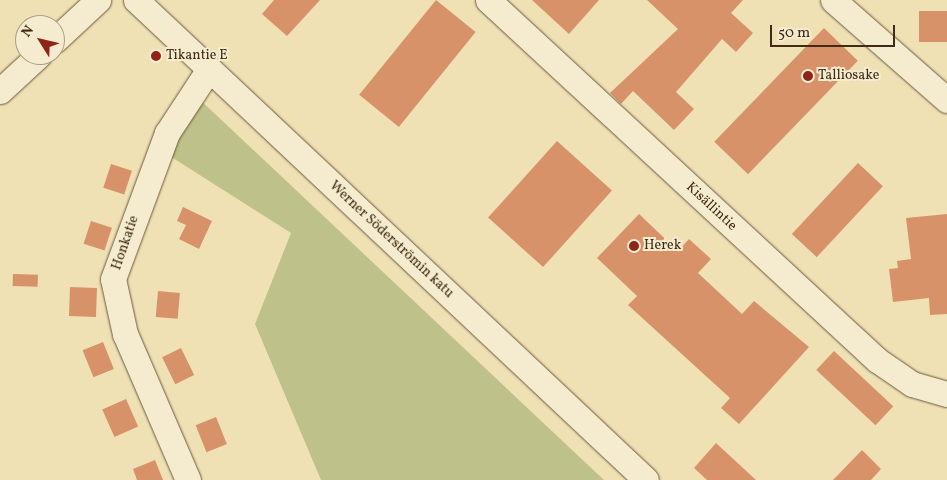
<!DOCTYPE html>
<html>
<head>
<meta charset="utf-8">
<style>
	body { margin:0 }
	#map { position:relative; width:947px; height:480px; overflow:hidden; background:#f0e1b5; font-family:Vollkorn,serif }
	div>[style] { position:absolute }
	.green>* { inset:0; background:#bfc18a }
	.building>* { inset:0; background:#d79269; transform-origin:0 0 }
	.roads { filter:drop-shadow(0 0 1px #6b583e) drop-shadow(0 0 1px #6b583e) }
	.minor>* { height:25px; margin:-12.5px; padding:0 12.5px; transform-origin:12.5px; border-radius:12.5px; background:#f5eccf }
	.dots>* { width:14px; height:14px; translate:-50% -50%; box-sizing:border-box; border:2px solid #f5eccf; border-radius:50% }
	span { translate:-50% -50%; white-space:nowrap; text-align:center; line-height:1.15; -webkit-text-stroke:4px #f5eccf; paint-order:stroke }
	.poi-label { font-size:14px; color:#3f2b17 }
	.left { translate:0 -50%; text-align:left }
	.street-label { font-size:14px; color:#3f2b17 }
	.north { position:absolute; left:15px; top:15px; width:50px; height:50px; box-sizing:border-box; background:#f5eccf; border:1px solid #ac9f85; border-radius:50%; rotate:306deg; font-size:14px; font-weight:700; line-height:20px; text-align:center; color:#3f2b17 }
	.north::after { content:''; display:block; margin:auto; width:18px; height:22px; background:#8f2418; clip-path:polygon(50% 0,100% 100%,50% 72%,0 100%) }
	.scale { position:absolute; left:770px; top:25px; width:125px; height:22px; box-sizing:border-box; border:2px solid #3f2b17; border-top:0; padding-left:6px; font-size:15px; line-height:18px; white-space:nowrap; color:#3f2b17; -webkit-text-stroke:4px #f5eccf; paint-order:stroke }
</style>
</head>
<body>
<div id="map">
	<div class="green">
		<div style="clip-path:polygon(196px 96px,604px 480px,321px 480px,255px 324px,291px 233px,165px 153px)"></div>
	</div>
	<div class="building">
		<div style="clip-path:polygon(274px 0,320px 0,287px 36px,262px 14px)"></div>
		<div style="left:436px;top:0;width:51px;height:122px;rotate:39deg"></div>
		<div style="clip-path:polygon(532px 0,599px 0,569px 34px)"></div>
		<div style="clip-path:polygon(647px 0,743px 0,731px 13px,753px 33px,736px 52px,722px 39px,676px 92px,694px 109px,674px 130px,633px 91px,621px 104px,610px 93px,678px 29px)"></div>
		<div style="left:947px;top:11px;width:31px;height:28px;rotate:90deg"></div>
		<div style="left:824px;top:28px;width:47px;height:158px;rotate:44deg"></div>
		<div style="left:557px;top:141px;width:74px;height:103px;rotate:42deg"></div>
		<div style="left:858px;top:163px;width:34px;height:97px;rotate:43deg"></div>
		<div style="left:111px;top:164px;width:22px;height:25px;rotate:18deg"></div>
		<div style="clip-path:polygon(183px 207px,212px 221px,199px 249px,179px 239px,186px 225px,177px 221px)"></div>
		<div style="clip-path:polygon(639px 214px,678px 251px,689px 239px,711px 259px,698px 273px,742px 314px,754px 301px,809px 347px,739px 424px,721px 408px,730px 398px,628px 305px,637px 296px,597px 258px)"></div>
		<div style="clip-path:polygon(947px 214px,947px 314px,930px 315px,929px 298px,893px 302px,889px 269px,898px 268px,897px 261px,911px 259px,906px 218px)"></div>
		<div style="left:91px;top:221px;width:22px;height:24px;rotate:18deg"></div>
		<div style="left:13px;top:274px;width:25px;height:12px;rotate:2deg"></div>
		<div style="left:70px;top:287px;width:27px;height:29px;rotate:2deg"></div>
		<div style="left:158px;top:291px;width:22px;height:26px;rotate:5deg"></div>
		<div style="left:103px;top:342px;width:29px;height:22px;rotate:68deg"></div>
		<div style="left:181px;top:348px;width:30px;height:21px;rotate:64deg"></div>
		<div style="left:834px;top:351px;width:81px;height:26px;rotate:43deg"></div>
		<div style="left:126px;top:399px;width:30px;height:26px;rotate:66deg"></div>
		<div style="left:216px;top:417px;width:29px;height:22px;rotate:68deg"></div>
		<div style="clip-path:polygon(716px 443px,756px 480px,707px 480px,694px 468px)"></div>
		<div style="clip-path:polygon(862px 450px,881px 469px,871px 480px,833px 480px)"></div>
		<div style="clip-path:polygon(155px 460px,163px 480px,137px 480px,133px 469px)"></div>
	</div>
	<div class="roads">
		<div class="minor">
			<div style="left:136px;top:0;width:700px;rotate:43.26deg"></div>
			<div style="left:488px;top:0;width:530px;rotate:42.78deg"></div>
			<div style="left:877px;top:360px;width:42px;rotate:34.4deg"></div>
			<div style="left:912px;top:384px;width:36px;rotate:16deg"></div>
			<div style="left:833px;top:0;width:152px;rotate:41.3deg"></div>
			<div style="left:55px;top:40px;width:59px;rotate:-42.9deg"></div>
			<div style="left:0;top:91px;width:53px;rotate:-42.7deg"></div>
			<div style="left:188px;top:480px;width:159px;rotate:-113.3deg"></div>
			<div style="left:125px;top:334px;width:56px;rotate:-102.3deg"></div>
			<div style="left:113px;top:279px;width:156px;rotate:-69.7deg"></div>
			<div style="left:167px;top:133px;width:77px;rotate:-56.7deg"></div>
		</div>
	</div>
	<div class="dots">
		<div style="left:156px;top:56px;background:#8f2418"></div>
		<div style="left:808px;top:76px;background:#8f2418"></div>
		<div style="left:634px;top:246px;background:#8f2418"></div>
	</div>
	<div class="poi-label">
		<span class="left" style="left:166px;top:56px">Tikantie E</span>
		<span class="left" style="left:818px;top:76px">Talliosake</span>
		<span class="left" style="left:644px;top:246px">Herek</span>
	</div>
	<div class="street-label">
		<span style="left:711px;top:207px;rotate:43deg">Kisällintie</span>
		<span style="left:391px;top:240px;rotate:43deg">Werner Söderströmin katu</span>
		<span style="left:126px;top:243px;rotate:-71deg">Honkatie</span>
	</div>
	<div class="north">N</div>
	<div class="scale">50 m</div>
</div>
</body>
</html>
